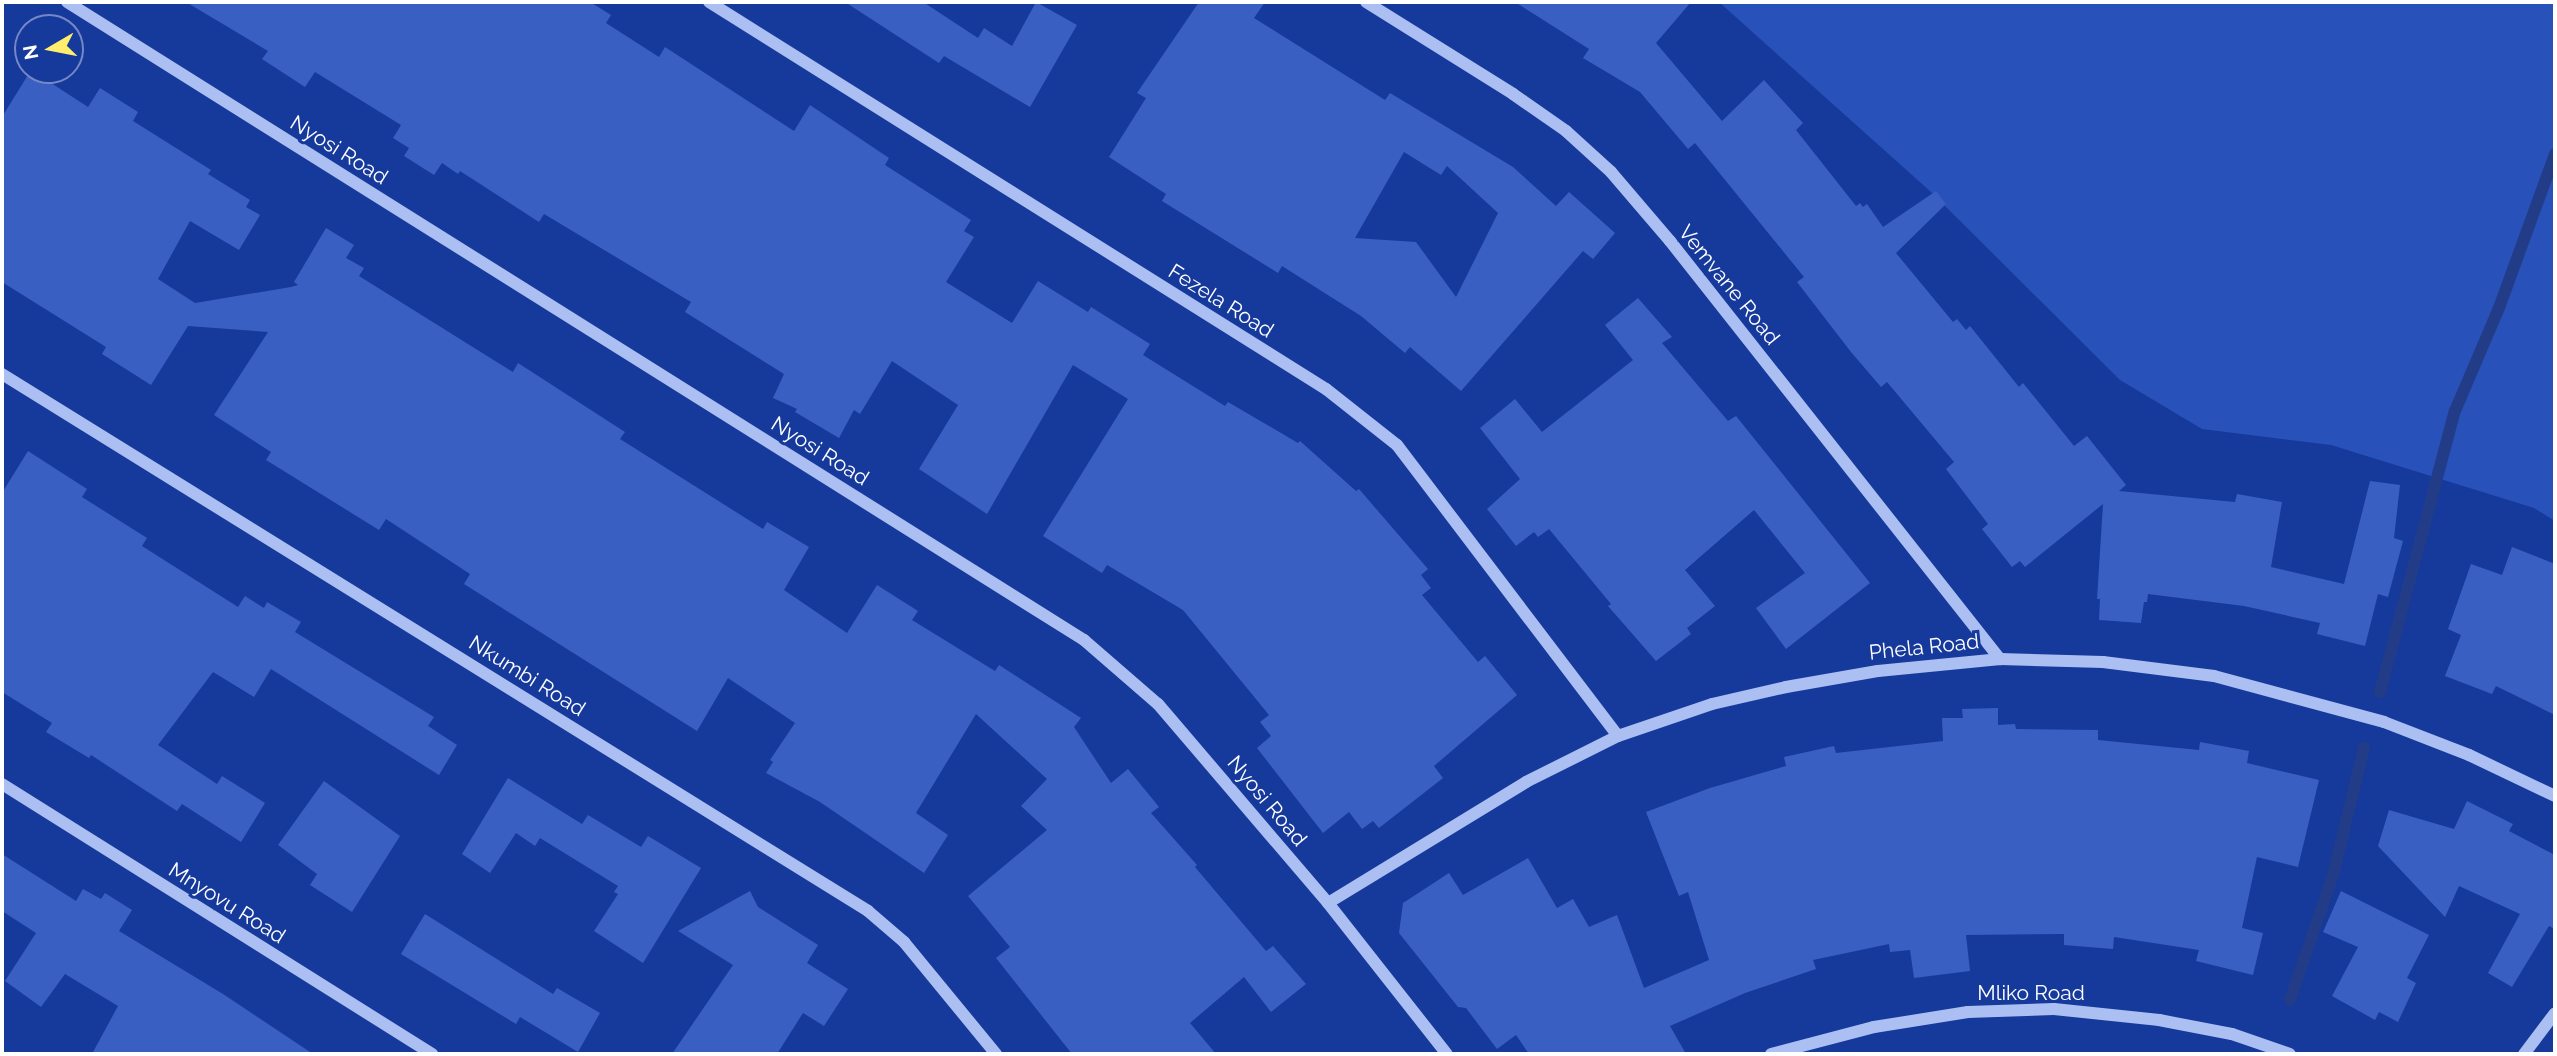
<!DOCTYPE html>
<html>
<head>
<meta charset="utf-8">
<style>
	body { margin:0 }
	#map { position:relative; width:2557px; height:1056px; overflow:hidden; background:#16399c; font-family:Raleway,sans-serif }
	div>[style] { position:absolute }
	.green>* { inset:0; background:#2951ba }
	.stream>* { height:12px; margin:-6px; padding:0 6px; transform-origin:6px; border-radius:6px; background:#223c88 }
	.building>* { inset:0; background:#3a5fc2 }
	.minor>* { height:12px; margin:-6px; padding:0 6px; transform-origin:6px; border-radius:6px; background:#acbff3 }
	span { translate:-50% -50%; white-space:nowrap; text-align:center; line-height:1.15; -webkit-text-stroke:6px #16399c; paint-order:stroke }
	.street-label { font-size:21px; color:#fff }
	.frame { position:absolute; inset:0; border:4px solid #fff; pointer-events:none }
	.north { position:absolute; left:14px; top:14px; width:70px; height:70px; box-sizing:border-box; background:#16399c; border:2px solid #7388c4; border-radius:50%; rotate:260deg; font-size:19px; font-weight:700; line-height:28px; text-align:center; color:#fff }
	.north::after { content:''; display:block; margin:auto; width:24px; height:32px; background:#ffee6e; clip-path:polygon(50% 0,100% 100%,50% 72%,0 100%) }
</style>
</head>
<body>
<div id="map">
	<div class="green">
		<div style="clip-path:polygon(1719px 2px,2555px 2px,2555px 521px,2534px 508px,2331px 445px,2202px 429px,2120px 380px,1931px 192px)"></div>
	</div>
	<div class="stream">
		<div style="left:2380px;top:692px;width:291px;rotate:-75.1deg"></div>
		<div style="left:2455px;top:411px;width:112px;rotate:-66.9deg"></div>
		<div style="left:2499px;top:308px;width:164px;rotate:-70deg"></div>
		<div style="left:2290px;top:1000px;width:132px;rotate:-71deg"></div>
		<div style="left:2333px;top:875px;width:131px;rotate:-76.3deg"></div>
	</div>
	<div class="building">
		<div style="clip-path:polygon(186px 2px,590px 2px,611px 15px,606px 23px,659px 57px,665px 47px,794px 131px,810px 105px,889px 158px,885px 165px,971px 220px,964px 231px,974px 237px,946px 282px,1012px 323px,1038px 281px,1088px 312px,1091px 307px,1150px 344px,1143px 355px,1225px 406px,1228px 402px,1298px 443px,1300px 441px,1356px 491px,1359px 489px,1428px 569px,1421px 575px,1431px 588px,1422px 595px,1478px 662px,1485px 656px,1517px 695px,1434px 766px,1443px 778px,1379px 828px,1373px 821px,1362px 829px,1349px 812px,1323px 833px,1257px 748px,1271px 736px,1260px 722px,1269px 715px,1183px 610px,1107px 565px,1102px 573px,1043px 536px,1128px 399px,1073px 365px,987px 514px,919px 469px,958px 405px,892px 361px,860px 414px,854px 410px,839px 438px,795px 412px,797px 409px,773px 398px,784px 374px,685px 312px,691px 302px,544px 214px,539px 222px,460px 171px,458px 174px,442px 163px,434px 175px,404px 156px,409px 148px,393px 138px,401px 125px,315px 72px,305px 87px,262px 59px,268px 51px)"></div>
		<div style="clip-path:polygon(845px 2px,923px 2px,978px 38px,984px 28px,1012px 46px,1036px 2px,1077px 25px,1030px 107px,944px 56px,939px 63px)"></div>
		<div style="clip-path:polygon(evenodd,1199px 2px,1265px 2px,1254px 18px,1385px 100px,1390px 93px,1513px 167px,1556px 206px,1569px 192px,1615px 233px,1593px 259px,1583px 251px,1461px 391px,1410px 347px,1405px 353px,1361px 316px,1282px 266px,1278px 273px,1162px 201px,1166px 194px,1109px 157px,1146px 98px,1137px 93px,1199px 2px,1404px 152px,1441px 175px,1447px 166px,1498px 213px,1456px 297px,1416px 242px,1355px 238px,1404px 152px)"></div>
		<div style="clip-path:polygon(1515px 2px,1691px 2px,1656px 43px,1722px 121px,1764px 80px,1803px 123px,1796px 130px,1856px 206px,1860px 203px,1863px 207px,1867px 204px,1883px 227px,1936px 191px,1946px 204px,1896px 253px,1953px 322px,1957px 319px,1966px 330px,1970px 326px,2019px 387px,2023px 383px,2074px 446px,2087px 436px,2126px 485px,2119px 491px,2235px 502px,2237px 494px,2282px 502px,2271px 567px,2344px 584px,2370px 481px,2400px 485px,2394px 538px,2403px 541px,2388px 597px,2378px 594px,2365px 646px,2317px 634px,2320px 623px,2244px 606px,2148px 594px,2147px 602px,2144px 602px,2141px 623px,2099px 620px,2100px 599px,2097px 599px,2103px 504px,2025px 567px,2020px 561px,2012px 567px,1982px 529px,1988px 524px,1946px 469px,1954px 462px,1887px 382px,1881px 387px,1851px 352px,1797px 282px,1804px 277px,1695px 143px,1688px 149px,1640px 92px,1583px 58px,1589px 49px)"></div>
		<div style="clip-path:polygon(31px 70px,88px 107px,100px 88px,138px 112px,133px 121px,211px 170px,208px 174px,250px 200px,246px 207px,260px 215px,239px 250px,190px 221px,158px 279px,195px 303px,291px 287px,298px 285px,294px 282px,326px 228px,354px 245px,346px 258px,364px 268px,359px 276px,513px 372px,518px 363px,625px 432px,620px 439px,763px 529px,767px 522px,809px 547px,784px 590px,847px 633px,877px 585px,918px 611px,912px 620px,995px 671px,999px 665px,1081px 718px,1074px 727px,1111px 783px,1128px 769px,1159px 807px,1151px 813px,1197px 865px,1195px 867px,1266px 951px,1273px 946px,1306px 984px,1271px 1012px,1244px 977px,1190px 1023px,1216px 1054px,1072px 1054px,996px 958px,1010px 947px,968px 896px,1047px 830px,1021px 806px,1047px 779px,976px 714px,916px 813px,948px 835px,924px 873px,820px 802px,766px 773px,773px 762px,770px 760px,795px 723px,728px 678px,697px 731px,464px 584px,470px 574px,386px 519px,379px 530px,266px 460px,271px 452px,214px 415px,268px 332px,188px 326px,151px 385px,102px 354px,106px 347px,2px 282px,2px 117px)"></div>
		<div style="clip-path:polygon(1638px 298px,1672px 337px,1662px 343px,1728px 421px,1736px 416px,1870px 583px,1786px 649px,1756px 608px,1805px 573px,1754px 510px,1685px 570px,1715px 606px,1687px 628px,1691px 634px,1656px 661px,1608px 606px,1611px 604px,1549px 529px,1538px 537px,1534px 532px,1516px 546px,1487px 509px,1520px 479px,1480px 428px,1515px 399px,1542px 432px,1633px 360px,1605px 325px)"></div>
		<div style="clip-path:polygon(28px 451px,87px 489px,82px 497px,147px 538px,142px 546px,238px 607px,245px 596px,264px 608px,267px 602px,301px 622px,295px 632px,434px 717px,428px 726px,457px 745px,439px 775px,271px 669px,254px 697px,213px 672px,158px 745px,217px 784px,222px 776px,265px 803px,241px 842px,182px 804px,177px 811px,91px 755px,89px 758px,46px 732px,52px 723px,2px 692px,2px 493px)"></div>
		<div style="clip-path:polygon(2512px 547px,2555px 564px,2555px 715px,2496px 686px,2492px 694px,2445px 676px,2461px 635px,2448px 629px,2471px 564px,2502px 575px)"></div>
		<div style="clip-path:polygon(1998px 708px,1998px 725px,2015px 724px,2016px 729px,2098px 730px,2098px 740px,2199px 750px,2200px 742px,2249px 751px,2247px 763px,2319px 780px,2298px 867px,2257px 857px,2242px 928px,2263px 933px,2253px 975px,2196px 961px,2199px 950px,2114px 937px,2113px 949px,2064px 945px,2064px 934px,1966px 935px,1970px 971px,1914px 978px,1910px 950px,1890px 952px,1889px 944px,1813px 960px,1816px 969px,1745px 993px,1670px 1026px,1686px 1054px,1529px 1054px,1516px 1035px,1497px 1049px,1466px 1008px,1458px 1007px,1399px 933px,1403px 903px,1449px 873px,1463px 895px,1528px 858px,1557px 908px,1573px 899px,1589px 927px,1617px 915px,1644px 988px,1709px 960px,1688px 892px,1679px 896px,1646px 812px,1710px 788px,1786px 766px,1784px 757px,1834px 746px,1836px 753px,1943px 741px,1942px 718px,1963px 718px,1962px 709px)"></div>
		<div style="clip-path:polygon(508px 778px,582px 824px,588px 815px,641px 847px,648px 836px,701px 868px,643px 963px,594px 931px,618px 894px,614px 892px,618px 886px,540px 838px,535px 846px,516px 833px,490px 873px,462px 854px)"></div>
		<div style="clip-path:polygon(324px 781px,400px 836px,352px 912px,310px 885px,317px 874px,278px 845px)"></div>
		<div style="clip-path:polygon(2467px 801px,2513px 824px,2509px 831px,2553px 854px,2555px 849px,2555px 929px,2549px 926px,2512px 987px,2488px 973px,2520px 914px,2459px 886px,2445px 917px,2378px 846px,2389px 810px,2454px 829px)"></div>
		<div style="clip-path:polygon(2px 854px,76px 901px,83px 889px,101px 899px,105px 893px,132px 910px,119px 931px,223px 994px,313px 1054px,92px 1054px,118px 1006px,65px 974px,41px 1007px,5px 981px,36px 933px,2px 911px)"></div>
		<div style="clip-path:polygon(750px 891px,758px 907px,818px 945px,807px 963px,848px 989px,824px 1026px,803px 1013px,777px 1054px,672px 1054px,733px 965px,678px 931px)"></div>
		<div style="clip-path:polygon(2341px 891px,2429px 935px,2407px 978px,2416px 983px,2398px 1022px,2379px 1012px,2375px 1020px,2332px 996px,2358px 947px,2323px 932px)"></div>
		<div style="clip-path:polygon(425px 914px,553px 994px,557px 988px,600px 1013px,578px 1052px,520px 1017px,516px 1024px,401px 954px)"></div>
	</div>
	<div class="minor">
		<div style="left:67px;top:2px;width:1201px;rotate:32.1deg"></div>
		<div style="left:1084px;top:640px;width:98px;rotate:40.9deg"></div>
		<div style="left:1158px;top:704px;width:262px;rotate:49.5deg"></div>
		<div style="left:1328px;top:903px;width:192px;rotate:51.8deg"></div>
		<div style="left:709px;top:2px;width:728px;rotate:32.1deg"></div>
		<div style="left:1326px;top:389px;width:90px;rotate:38.3deg"></div>
		<div style="left:1397px;top:445px;width:365px;rotate:52.8deg"></div>
		<div style="left:1366px;top:2px;width:173px;rotate:32deg"></div>
		<div style="left:1513px;top:94px;width:65px;rotate:34.9deg"></div>
		<div style="left:1566px;top:131px;width:61px;rotate:42.3deg"></div>
		<div style="left:1611px;top:172px;width:91px;rotate:49.5deg"></div>
		<div style="left:1670px;top:241px;width:533px;rotate:51.71deg"></div>
		<div style="left:2px;top:374px;width:1019px;rotate:31.8deg"></div>
		<div style="left:868px;top:911px;width:48px;rotate:40.7deg"></div>
		<div style="left:904px;top:942px;width:145px;rotate:50.6deg"></div>
		<div style="left:2px;top:784px;width:508px;rotate:32.12deg"></div>
		<div style="left:1328px;top:903px;width:232px;rotate:-31.4deg"></div>
		<div style="left:1526px;top:782px;width:103px;rotate:-26.6deg"></div>
		<div style="left:1618px;top:736px;width:99px;rotate:-18.8deg"></div>
		<div style="left:1712px;top:704px;width:76px;rotate:-12.9deg"></div>
		<div style="left:1786px;top:687px;width:93px;rotate:-9.9deg"></div>
		<div style="left:1878px;top:671px;width:123px;rotate:-5.6deg"></div>
		<div style="left:2000px;top:659px;width:103px;rotate:1.7deg"></div>
		<div style="left:2103px;top:662px;width:112px;rotate:7.2deg"></div>
		<div style="left:2214px;top:676px;width:176px;rotate:15.1deg"></div>
		<div style="left:2384px;top:722px;width:91px;rotate:21.2deg"></div>
		<div style="left:2469px;top:755px;width:95px;rotate:25.5deg"></div>
		<div style="left:1771px;top:1054px;width:106px;rotate:-14.7deg"></div>
		<div style="left:1874px;top:1027px;width:95px;rotate:-9.1deg"></div>
		<div style="left:1968px;top:1012px;width:86px;rotate:-2deg"></div>
		<div style="left:2054px;top:1009px;width:106px;rotate:6deg"></div>
		<div style="left:2159px;top:1020px;width:74px;rotate:10.9deg"></div>
		<div style="left:2232px;top:1034px;width:61px;rotate:19deg"></div>
		<div style="left:2524px;top:1054px;width:51px;rotate:-52.9deg"></div>
	</div>
	<div class="street-label">
		<span style="left:339px;top:150px;rotate:32deg">Nyosi Road</span>
		<span style="left:1729px;top:285px;rotate:51deg">Vemvane Road</span>
		<span style="left:1221px;top:301px;rotate:32deg">Fezela Road</span>
		<span style="left:820px;top:451px;rotate:32deg">Nyosi Road</span>
		<span style="left:1924px;top:647px;rotate:-6deg">Phela Road</span>
		<span style="left:527px;top:676px;rotate:32deg">Nkumbi Road</span>
		<span style="left:1267px;top:801px;rotate:50deg">Nyosi Road</span>
		<span style="left:227px;top:903px;rotate:32deg">Mnyovu Road</span>
		<span style="left:2031px;top:993px">Mliko Road</span>
	</div>
	<div class="frame"></div>
	<div class="north">N</div>
</div>
</body>
</html>
